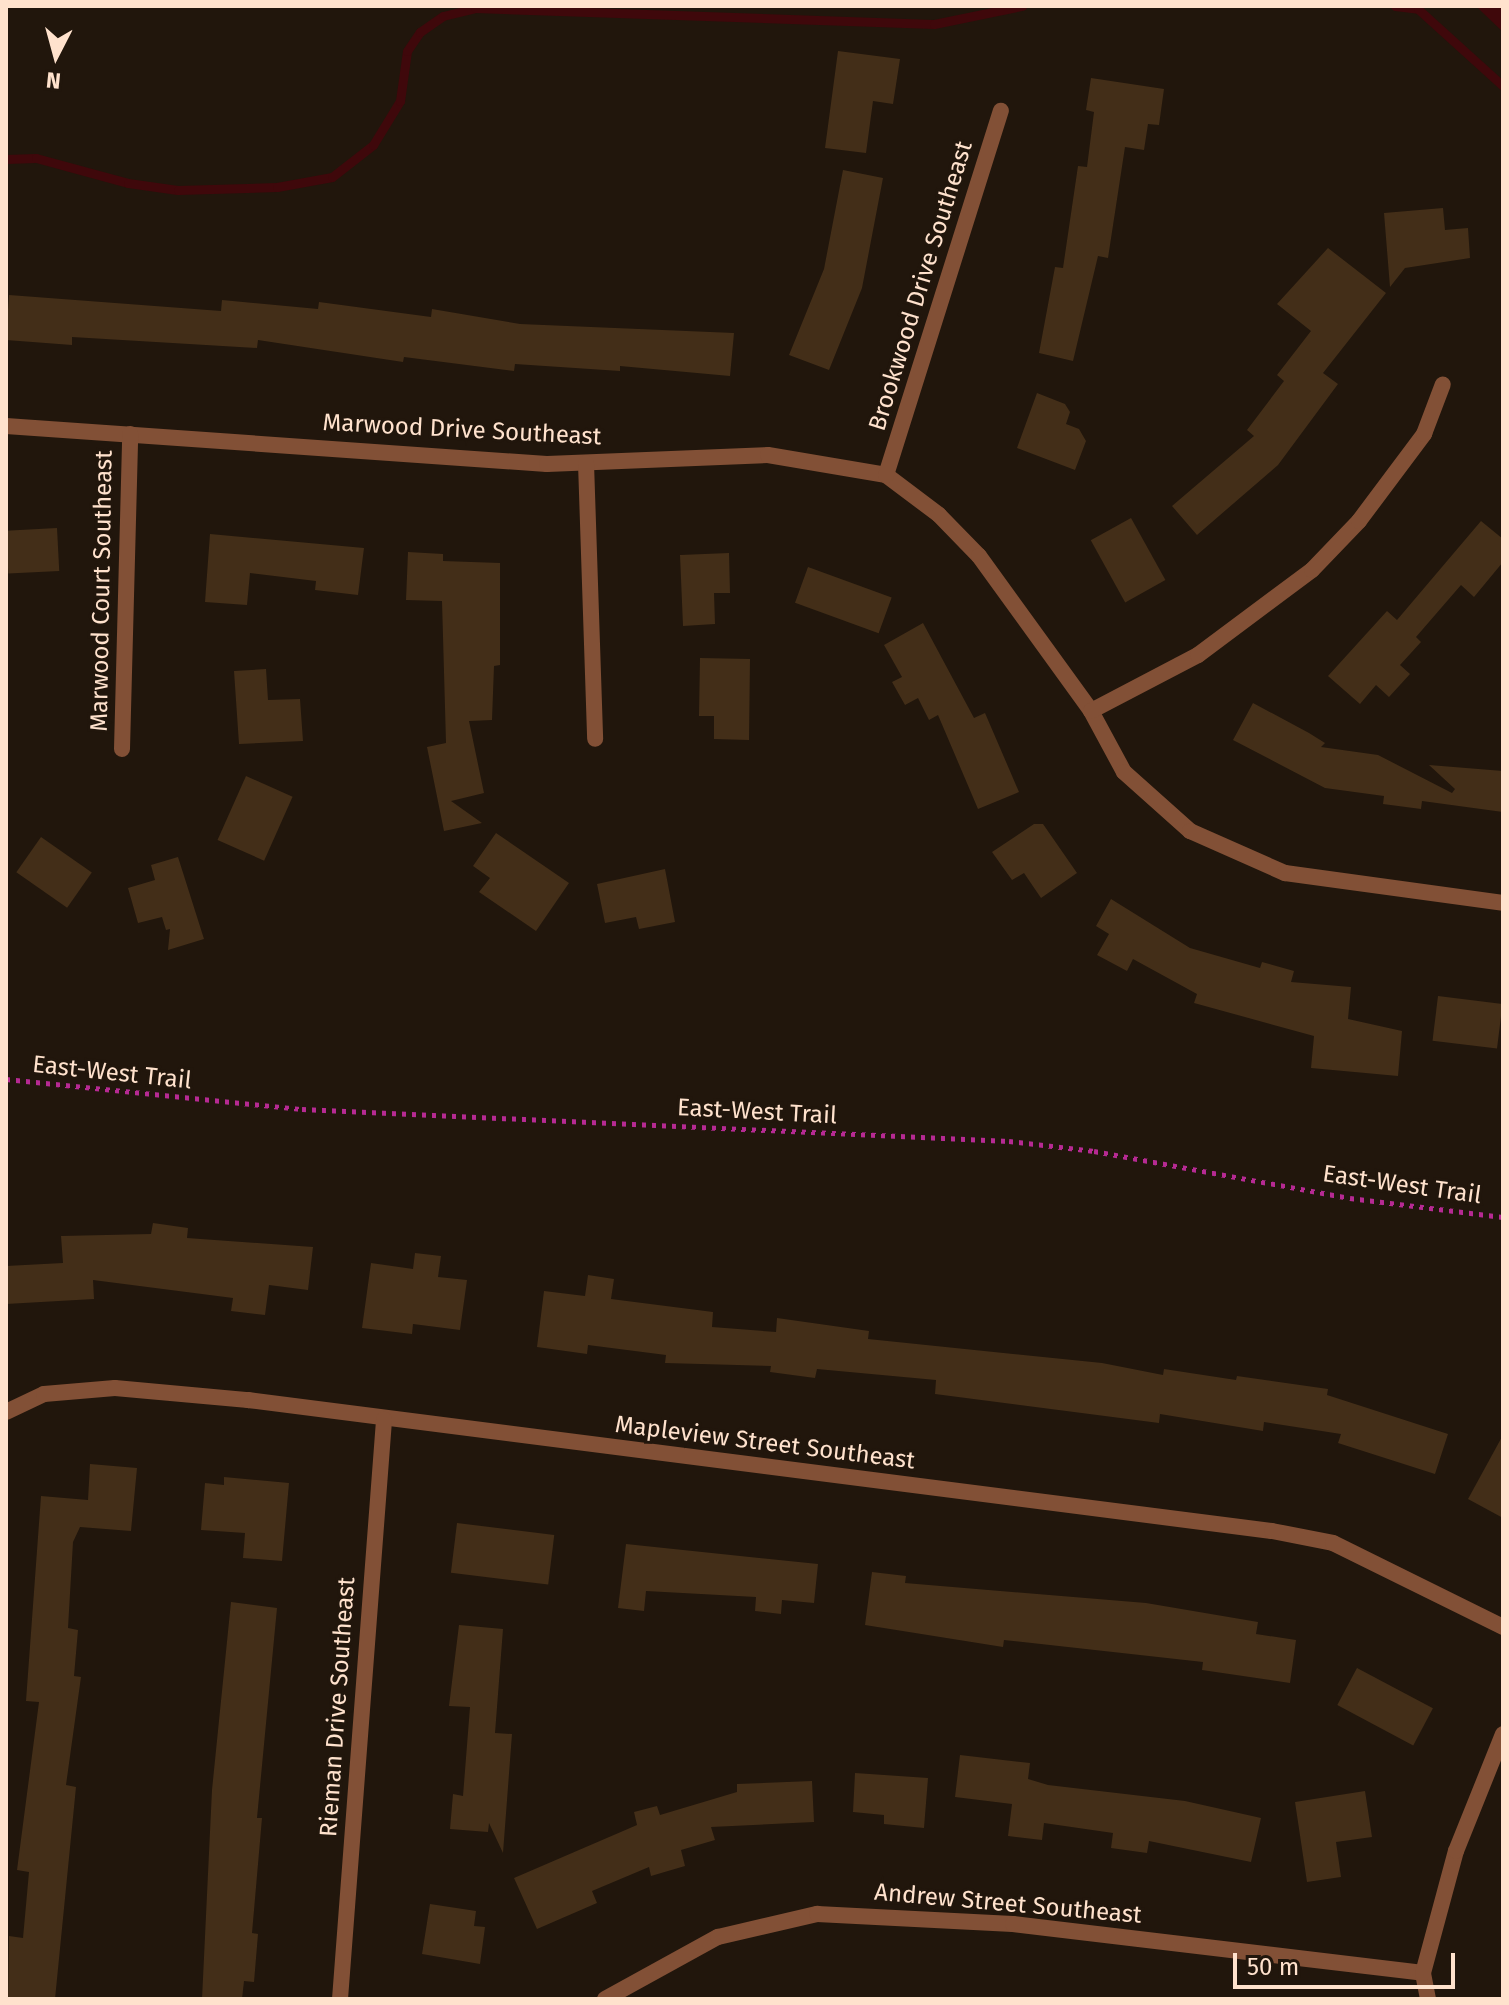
<!DOCTYPE html>
<html>
<head>
<meta charset="utf-8">
<style>
	body { margin:0 }
	#map { position:relative; width:1509px; height:2005px; overflow:hidden; background:#21160c; font-family:"Fira Sans",sans-serif }
	div>[style] { position:absolute }
	.water>* { inset:0; background:#3f080b }
	.stream>* { height:9px; margin:-4.5px; padding:0 4.5px; transform-origin:4.5px; border-radius:4.5px; background:#3f080b }
	.building>* { inset:0; background:#432e18; transform-origin:0 0 }
	.path>* { height:5px; margin-top:-2.5px; transform-origin:0; background:repeating-linear-gradient(90deg,#b62a93 0 4px,transparent 0 10px) }
	.minor>* { height:16px; margin:-8px; padding:0 8px; transform-origin:8px; border-radius:8px; background:#825036 }
	span { translate:-50% -50%; white-space:nowrap; text-align:center; line-height:1.15; -webkit-text-stroke:6px #21160c; paint-order:stroke }
	.street-label { font-size:24px; color:#ffe2cd }
	.frame { position:absolute; inset:0; border:8px solid #ffe2cd; pointer-events:none }
	.north { position:absolute; left:16px; top:16px; width:80px; height:80px; -webkit-text-stroke:6px #21160c; paint-order:stroke; rotate:186deg; font-size:22px; font-weight:700; line-height:32px; text-align:center; color:#ffe2cd }
	.north::after { content:''; display:block; margin:auto; width:28px; height:36px; background:#ffe2cd; clip-path:polygon(50% 0,100% 100%,50% 72%,0 100%) }
	.scale { position:absolute; left:1233px; top:1953px; width:222px; height:36px; box-sizing:border-box; border:4px solid #ffe2cd; border-top:0; padding-left:10px; font-size:24px; line-height:28px; white-space:nowrap; color:#ffe2cd; -webkit-text-stroke:6px #21160c; paint-order:stroke }
</style>
</head>
<body>
<div id="map">
	<div class="water">
		<div style="clip-path:polygon(1476px 6px,1503px 6px,1503px 32px,1482px 12px)"></div>
	</div>
	<div class="stream">
		<div style="left:1395px;top:6px;width:23px;rotate:7deg"></div>
		<div style="left:1418px;top:9px;width:115px;rotate:42.2deg"></div>
		<div style="left:6px;top:159px;width:30px;rotate:-2deg"></div>
		<div style="left:36px;top:158px;width:95px;rotate:15.2deg"></div>
		<div style="left:128px;top:183px;width:50px;rotate:8deg"></div>
		<div style="left:178px;top:190px;width:99px;rotate:-1.7deg"></div>
		<div style="left:277px;top:187px;width:56px;rotate:-10.3deg"></div>
		<div style="left:332px;top:177px;width:52px;rotate:-38deg"></div>
		<div style="left:373px;top:145px;width:52px;rotate:-58.5deg"></div>
		<div style="left:400px;top:101px;width:50px;rotate:-82deg"></div>
		<div style="left:407px;top:51px;width:23px;rotate:-56deg"></div>
		<div style="left:420px;top:32px;width:28px;rotate:-35deg"></div>
		<div style="left:443px;top:16px;width:33px;rotate:-14deg"></div>
		<div style="left:475px;top:8px;width:459px;rotate:2deg"></div>
		<div style="left:934px;top:24px;width:90px;rotate:-11.6deg"></div>
	</div>
	<div class="building">
		<div style="clip-path:polygon(838px 51px,900px 59px,893px 104px,873px 101px,866px 153px,825px 148px)"></div>
		<div style="clip-path:polygon(1091px 78px,1164px 89px,1159px 125px,1148px 124px,1144px 150px,1125px 147px,1108px 258px,1098px 256px,1073px 361px,1039px 353px,1055px 267px,1063px 268px,1078px 166px,1087px 167px,1094px 112px,1086px 110px)"></div>
		<div style="clip-path:polygon(843px 170px,883px 178px,862px 288px,829px 370px,789px 355px,824px 269px)"></div>
		<div style="clip-path:polygon(1443px 208px,1445px 230px,1468px 228px,1470px 258px,1405px 268px,1390px 287px,1384px 213px)"></div>
		<div style="clip-path:polygon(1328px 248px,1386px 293px,1323px 373px,1338px 384px,1278px 465px,1197px 535px,1172px 506px,1254px 436px,1247px 430px,1284px 381px,1277px 375px,1311px 331px,1277px 304px)"></div>
		<div style="clip-path:polygon(9px 295px,221px 311px,222px 300px,318px 309px,319px 302px,431px 317px,432px 309px,520px 324px,734px 333px,730px 376px,620px 366px,620px 371px,515px 364px,514px 371px,404px 357px,403px 362px,258px 340px,257px 348px,72px 337px,72px 345px,6px 340px)"></div>
		<div style="clip-path:polygon(1037px 393px,1065px 404px,1070px 412px,1066px 424px,1079px 429px,1086px 441px,1075px 470px,1017px 448px)"></div>
		<div style="left:1131px;top:518px;width:71px;height:46px;rotate:61deg"></div>
		<div style="clip-path:polygon(1481px 521px,1503px 539px,1503px 562px,1474px 597px,1461px 585px,1416px 637px,1421px 642px,1400px 665px,1410px 674px,1389px 697px,1376px 685px,1360px 704px,1328px 676px,1387px 611px,1397px 620px)"></div>
		<div style="left:57px;top:528px;width:43px;height:51px;rotate:87deg"></div>
		<div style="clip-path:polygon(210px 534px,364px 548px,358px 595px,315px 590px,316px 581px,250px 573px,247px 605px,205px 602px)"></div>
		<div style="clip-path:polygon(408px 552px,443px 554px,443px 561px,500px 563px,500px 665px,494px 666px,492px 720px,469px 721px,484px 793px,451px 801px,482px 823px,444px 831px,427px 747px,446px 743px,442px 601px,406px 600px)"></div>
		<div style="clip-path:polygon(729px 553px,730px 593px,714px 593px,715px 624px,683px 626px,680px 555px)"></div>
		<div style="left:808px;top:567px;width:89px;height:38px;rotate:20deg"></div>
		<div style="clip-path:polygon(923px 623px,974px 718px,985px 713px,1019px 792px,978px 809px,938px 715px,929px 720px,918px 698px,905px 705px,892px 682px,902px 677px,884px 645px)"></div>
		<div style="clip-path:polygon(700px 658px,750px 659px,749px 740px,714px 739px,714px 716px,699px 716px)"></div>
		<div style="clip-path:polygon(266px 669px,268px 700px,300px 699px,303px 741px,239px 744px,234px 671px)"></div>
		<div style="clip-path:polygon(1253px 703px,1309px 733px,1325px 743px,1321px 747px,1378px 755px,1452px 793px,1455px 789px,1429px 765px,1503px 771px,1503px 812px,1422px 801px,1421px 809px,1383px 804px,1384px 796px,1325px 788px,1233px 740px)"></div>
		<div style="left:246px;top:776px;width:51px;height:70px;rotate:24deg"></div>
		<div style="clip-path:polygon(1034px 824px,1043px 824px,1077px 873px,1041px 898px,1024px 873px,1012px 880px,992px 852px)"></div>
		<div style="clip-path:polygon(496px 833px,569px 883px,536px 931px,479px 892px,490px 878px,473px 866px)"></div>
		<div style="left:41px;top:837px;width:62px;height:43px;rotate:35deg"></div>
		<div style="clip-path:polygon(178px 857px,204px 939px,168px 950px,170px 929px,166px 930px,162px 917px,138px 923px,128px 888px,155px 880px,151px 865px)"></div>
		<div style="clip-path:polygon(665px 869px,675px 922px,639px 929px,636px 917px,605px 923px,597px 884px)"></div>
		<div style="clip-path:polygon(1111px 899px,1190px 948px,1260px 968px,1262px 962px,1294px 971px,1291px 982px,1351px 987px,1348px 1019px,1402px 1031px,1398px 1076px,1311px 1068px,1314px 1036px,1194px 1003px,1197px 994px,1133px 959px,1127px 971px,1097px 955px,1109px 934px,1096px 926px)"></div>
		<div style="left:1438px;top:996px;width:65px;height:45px;rotate:7deg"></div>
		<div style="clip-path:polygon(153px 1223px,188px 1228px,187px 1238px,313px 1247px,308px 1290px,269px 1285px,265px 1315px,231px 1311px,233px 1298px,93px 1280px,94px 1299px,6px 1304px,6px 1266px,63px 1263px,61px 1236px,151px 1234px)"></div>
		<div style="clip-path:polygon(415px 1253px,441px 1256px,438px 1277px,467px 1280px,460px 1330px,413px 1324px,412px 1334px,362px 1328px,371px 1263px,413px 1269px)"></div>
		<div style="clip-path:polygon(588px 1275px,614px 1279px,611px 1299px,713px 1312px,712px 1327px,776px 1332px,777px 1318px,869px 1331px,868px 1339px,1102px 1363px,1163px 1375px,1164px 1369px,1236px 1380px,1237px 1376px,1328px 1389px,1327px 1395px,1448px 1434px,1435px 1474px,1338px 1443px,1341px 1434px,1264px 1422px,1263px 1431px,1160px 1414px,1159px 1423px,935px 1394px,936px 1380px,817px 1369px,815px 1378px,770px 1372px,771px 1366px,665px 1363px,666px 1355px,588px 1345px,587px 1354px,537px 1347px,544px 1291px,585px 1296px)"></div>
		<div style="clip-path:polygon(1503px 1435px,1503px 1518px,1468px 1499px)"></div>
		<div style="clip-path:polygon(90px 1464px,137px 1468px,131px 1531px,80px 1527px,73px 1542px,68px 1628px,78px 1630px,74px 1676px,81px 1677px,66px 1785px,76px 1787px,55px 1999px,8px 1999px,9px 1936px,23px 1938px,29px 1872px,17px 1870px,39px 1702px,26px 1701px,41px 1496px,88px 1500px)"></div>
		<div style="clip-path:polygon(224px 1477px,289px 1483px,282px 1561px,243px 1558px,245px 1533px,201px 1530px,205px 1483px,224px 1485px)"></div>
		<div style="left:457px;top:1523px;width:98px;height:50px;rotate:7deg"></div>
		<div style="clip-path:polygon(626px 1544px,818px 1564px,814px 1603px,782px 1600px,781px 1614px,755px 1611px,756px 1597px,646px 1591px,644px 1611px,618px 1608px)"></div>
		<div style="clip-path:polygon(872px 1572px,906px 1576px,905px 1583px,1146px 1603px,1258px 1622px,1256px 1634px,1296px 1640px,1290px 1683px,1202px 1670px,1203px 1662px,1004px 1640px,1003px 1647px,865px 1625px)"></div>
		<div style="clip-path:polygon(231px 1602px,277px 1608px,257px 1818px,262px 1818px,252px 1933px,258px 1934px,254px 1982px,244px 1981px,242px 1999px,202px 1999px,212px 1790px)"></div>
		<div style="clip-path:polygon(459px 1625px,503px 1629px,495px 1733px,512px 1734px,503px 1853px,489px 1823px,488px 1832px,450px 1829px,453px 1794px,463px 1796px,470px 1707px,449px 1706px)"></div>
		<div style="left:1357px;top:1668px;width:86px;height:42px;rotate:28deg"></div>
		<div style="clip-path:polygon(960px 1755px,1030px 1763px,1028px 1779px,1048px 1785px,1185px 1801px,1261px 1818px,1251px 1862px,1149px 1841px,1147px 1853px,1111px 1848px,1113px 1833px,1044px 1823px,1042px 1840px,1008px 1836px,1012px 1804px,955px 1797px)"></div>
		<div style="clip-path:polygon(855px 1773px,928px 1778px,924px 1828px,884px 1824px,884px 1815px,853px 1812px)"></div>
		<div style="clip-path:polygon(812px 1781px,814px 1822px,711px 1827px,715px 1840px,681px 1850px,685px 1866px,651px 1876px,649px 1867px,592px 1891px,597px 1903px,537px 1929px,514px 1878px,637px 1825px,634px 1812px,657px 1806px,660px 1815px,737px 1792px,737px 1784px)"></div>
		<div style="clip-path:polygon(1365px 1791px,1372px 1837px,1336px 1842px,1341px 1877px,1307px 1882px,1295px 1802px)"></div>
		<div style="clip-path:polygon(430px 1904px,476px 1911px,474px 1926px,485px 1927px,480px 1964px,422px 1954px)"></div>
	</div>
	<div class="path">
		<div style="left:6px;top:1079px;width:298px;rotate:5.8deg"></div>
		<div style="left:302px;top:1109px;width:708px;rotate:2.59deg"></div>
		<div style="left:1009px;top:1141px;width:86px;rotate:6.7deg"></div>
		<div style="left:1094px;top:1151px;width:260px;rotate:10.4deg"></div>
		<div style="left:1350px;top:1198px;width:154px;rotate:7.1deg"></div>
	</div>
	<div class="minor">
		<div style="left:6px;top:426px;width:542px;rotate:4.02deg"></div>
		<div style="left:547px;top:464px;width:221px;rotate:-2.3deg"></div>
		<div style="left:768px;top:455px;width:120px;rotate:9.6deg"></div>
		<div style="left:886px;top:475px;width:66px;rotate:37deg"></div>
		<div style="left:939px;top:515px;width:57px;rotate:45.7deg"></div>
		<div style="left:979px;top:556px;width:191px;rotate:54.1deg"></div>
		<div style="left:1091px;top:711px;width:69px;rotate:61.6deg"></div>
		<div style="left:1124px;top:772px;width:89px;rotate:41.8deg"></div>
		<div style="left:1190px;top:831px;width:104px;rotate:23.9deg"></div>
		<div style="left:1285px;top:873px;width:220px;rotate:7.8deg"></div>
		<div style="left:586px;top:463px;width:276px;rotate:88.1deg"></div>
		<div style="left:886px;top:475px;width:382px;rotate:-72.5deg"></div>
		<div style="left:1091px;top:711px;width:121px;rotate:-27.6deg"></div>
		<div style="left:1198px;top:655px;width:142px;rotate:-36.7deg"></div>
		<div style="left:1312px;top:570px;width:68px;rotate:-46.2deg"></div>
		<div style="left:1359px;top:521px;width:109px;rotate:-53.2deg"></div>
		<div style="left:1424px;top:434px;width:53px;rotate:-69.2deg"></div>
		<div style="left:122px;top:749px;width:315px;rotate:-88.5deg"></div>
		<div style="left:6px;top:1412px;width:42px;rotate:-25.3deg"></div>
		<div style="left:44px;top:1394px;width:71px;rotate:-4.8deg"></div>
		<div style="left:115px;top:1388px;width:134px;rotate:5.2deg"></div>
		<div style="left:248px;top:1400px;width:1032px;rotate:7.29deg"></div>
		<div style="left:1272px;top:1531px;width:62px;rotate:11.1deg"></div>
		<div style="left:1333px;top:1543px;width:190px;rotate:26.3deg"></div>
		<div style="left:340px;top:1999px;width:581px;rotate:-85.65deg"></div>
		<div style="left:605px;top:1999px;width:129px;rotate:-28.8deg"></div>
		<div style="left:718px;top:1937px;width:102px;rotate:-13.1deg"></div>
		<div style="left:817px;top:1914px;width:196px;rotate:2.9deg"></div>
		<div style="left:1013px;top:1924px;width:413px;rotate:6.8deg"></div>
		<div style="left:1428px;top:1999px;width:26px;rotate:-101deg"></div>
		<div style="left:1423px;top:1973px;width:126px;rotate:-74.9deg"></div>
		<div style="left:1456px;top:1851px;width:126px;rotate:-68.1deg"></div>
	</div>
	<div class="street-label">
		<span style="left:921px;top:286px;rotate:-73deg">Brookwood Drive Southeast</span>
		<span style="left:462px;top:430px;rotate:3deg">Marwood Drive Southeast</span>
		<span style="left:102px;top:591px;rotate:-89deg">Marwood Court Southeast</span>
		<span style="left:112px;top:1073px;rotate:6deg">East-West Trail</span>
		<span style="left:757px;top:1112px;rotate:3deg">East-West Trail</span>
		<span style="left:1402px;top:1185px;rotate:8deg">East-West Trail</span>
		<span style="left:765px;top:1443px;rotate:7deg">Mapleview Street Southeast</span>
		<span style="left:338px;top:1707px;rotate:-86deg">Rieman Drive Southeast</span>
		<span style="left:1008px;top:1904px;rotate:5deg">Andrew Street Southeast</span>
	</div>
	<div class="frame"></div>
	<div class="north">N</div>
	<div class="scale">50 m</div>
</div>
</body>
</html>
